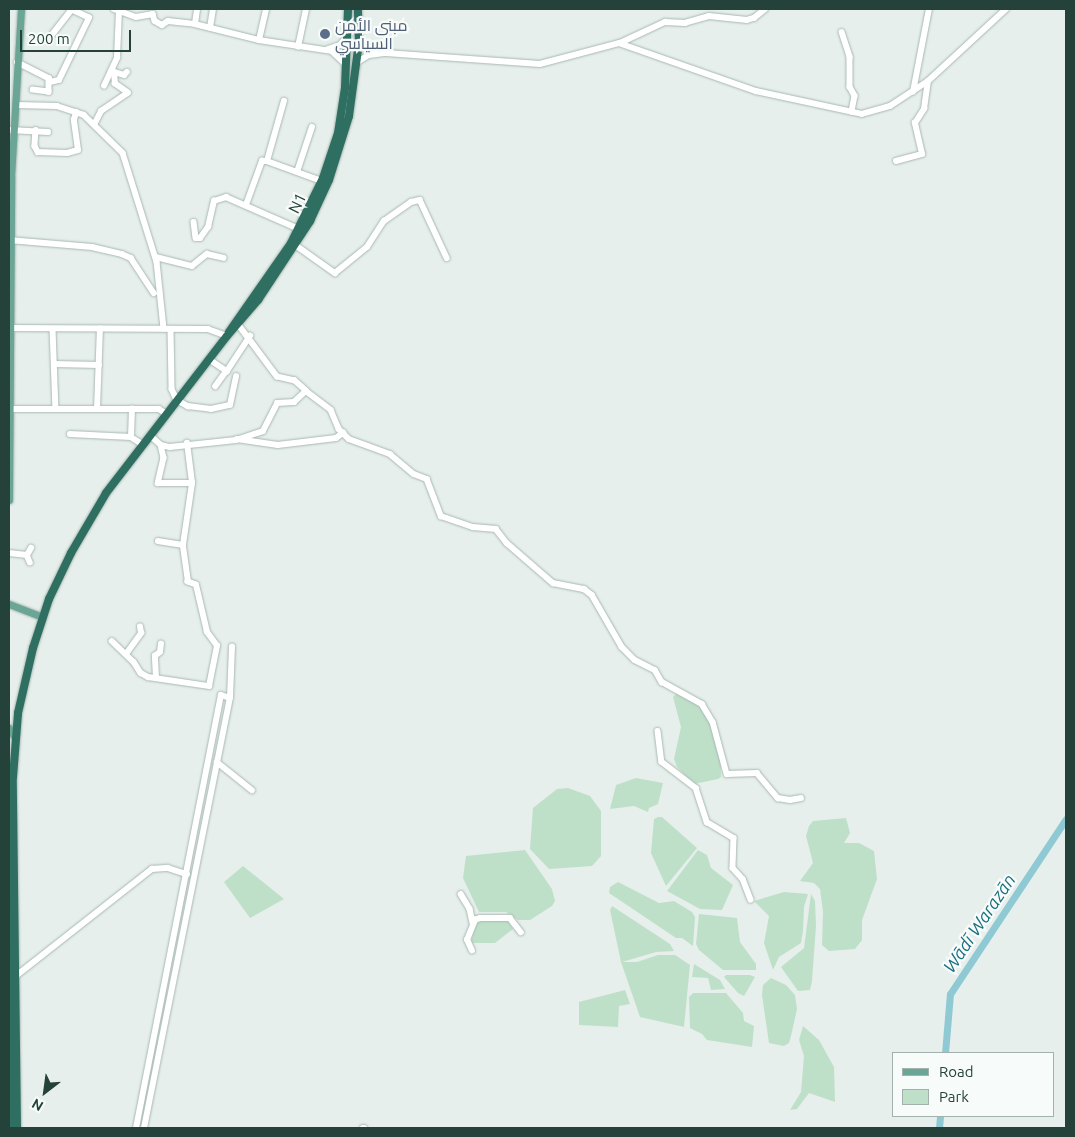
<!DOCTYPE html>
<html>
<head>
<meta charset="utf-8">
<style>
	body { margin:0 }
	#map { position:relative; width:1075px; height:1137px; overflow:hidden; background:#e6efeb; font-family:Ubuntu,Cairo,sans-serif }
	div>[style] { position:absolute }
	.green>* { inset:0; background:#bfe0c8 }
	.river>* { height:7px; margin:-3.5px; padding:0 3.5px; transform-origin:3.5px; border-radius:3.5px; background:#8ec9d4 }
	.roads { filter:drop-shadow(0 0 1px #a8b8b2) drop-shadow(0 0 1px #a8b8b2) }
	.minor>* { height:5.5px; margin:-2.75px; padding:0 2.75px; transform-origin:2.75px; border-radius:2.75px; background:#fff }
	.major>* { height:7px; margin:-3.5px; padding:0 3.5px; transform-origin:3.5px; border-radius:3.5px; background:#6aa596 }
	.highway>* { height:8px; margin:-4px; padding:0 4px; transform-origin:4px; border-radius:4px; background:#2f6f62 }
	.dots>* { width:14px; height:14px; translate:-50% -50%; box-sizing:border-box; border:2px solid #f7fbf9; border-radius:50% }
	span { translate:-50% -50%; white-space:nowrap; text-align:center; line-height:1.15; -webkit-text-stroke:4.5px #f7fbf9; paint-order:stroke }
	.service-label { font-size:16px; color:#4e5e75 }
	.left { translate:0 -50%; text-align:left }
	.street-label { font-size:16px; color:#24423a }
	.water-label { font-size:18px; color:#1c6f80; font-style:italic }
	.frame { position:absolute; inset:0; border:10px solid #24423a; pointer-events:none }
	.legend { position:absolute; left:892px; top:1052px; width:162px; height:65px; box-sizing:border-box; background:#f7fbf9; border:1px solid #a3b1ad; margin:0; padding:6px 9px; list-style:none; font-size:15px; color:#24423a }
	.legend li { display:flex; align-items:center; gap:10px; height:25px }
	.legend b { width:25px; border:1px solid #a3b1ad }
	.north { position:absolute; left:20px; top:1067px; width:50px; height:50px; -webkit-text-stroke:4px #f7fbf9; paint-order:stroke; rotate:210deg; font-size:14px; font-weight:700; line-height:20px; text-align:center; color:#24423a }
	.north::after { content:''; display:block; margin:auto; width:18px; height:22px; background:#24423a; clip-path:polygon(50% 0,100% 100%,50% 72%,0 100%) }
	.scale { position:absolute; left:20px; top:30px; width:111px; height:22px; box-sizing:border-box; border:2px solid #24423a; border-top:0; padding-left:6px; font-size:15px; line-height:18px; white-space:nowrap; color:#24423a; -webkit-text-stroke:4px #f7fbf9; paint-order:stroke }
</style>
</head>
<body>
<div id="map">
	<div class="green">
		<div style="clip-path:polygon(676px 694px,697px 703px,708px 719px,720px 753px,721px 777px,718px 779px,694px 784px,677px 767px,674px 759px,681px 727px,673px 697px)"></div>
		<div style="clip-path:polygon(636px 778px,663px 783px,658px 804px,649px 808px,648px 812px,634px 806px,610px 809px,616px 785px)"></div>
		<div style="clip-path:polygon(568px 788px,590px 796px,601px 811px,601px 856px,592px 866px,549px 869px,530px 849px,533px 808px,557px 789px)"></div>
		<div style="clip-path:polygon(658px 817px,662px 817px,697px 848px,666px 886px,651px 853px,654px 819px)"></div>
		<div style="clip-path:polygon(846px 818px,850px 833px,844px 843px,859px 843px,874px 851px,877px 879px,862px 920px,862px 940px,855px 949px,829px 951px,822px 945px,823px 912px,820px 889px,814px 883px,800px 881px,813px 863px,806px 836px,809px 826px,813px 821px)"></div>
		<div style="clip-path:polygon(525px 850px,552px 889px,555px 901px,552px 906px,530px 920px,518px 920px,506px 912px,479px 912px,463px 878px,466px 856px)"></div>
		<div style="clip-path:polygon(698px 850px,707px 855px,711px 868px,733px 885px,722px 910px,700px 909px,667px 891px)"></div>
		<div style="clip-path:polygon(243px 866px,284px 899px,250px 918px,224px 882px)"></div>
		<div style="clip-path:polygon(618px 882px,659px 903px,674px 901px,692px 912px,695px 917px,693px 946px,682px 938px,676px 938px,609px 893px,610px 887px)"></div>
		<div style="clip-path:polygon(784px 892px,808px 894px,804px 907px,803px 931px,801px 943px,779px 957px,773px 970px,764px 943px,769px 916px,754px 901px)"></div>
		<div style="clip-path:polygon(811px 894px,815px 901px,816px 926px,812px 981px,810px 990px,798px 991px,781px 967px,804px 948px)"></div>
		<div style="clip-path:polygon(612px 906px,670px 944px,674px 951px,656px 952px,622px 962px,637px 962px,658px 955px,675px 955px,690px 965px,684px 1027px,640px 1017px,621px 962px,610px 910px)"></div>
		<div style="clip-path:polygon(699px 914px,737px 918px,740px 942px,756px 964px,756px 970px,723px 970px,699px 950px,696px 944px)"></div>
		<div style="clip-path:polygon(496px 918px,508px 921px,513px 929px,495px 943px,471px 943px,476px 923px)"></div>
		<div style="clip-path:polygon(694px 964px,720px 980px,725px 989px,711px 990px,708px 978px,692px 977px)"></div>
		<div style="clip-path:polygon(726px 975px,750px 975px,755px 977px,744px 996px,738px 993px,724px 977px)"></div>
		<div style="clip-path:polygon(771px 978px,786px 985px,795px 995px,797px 1009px,791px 1036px,789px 1043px,784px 1046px,769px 1043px,762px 995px,763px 985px)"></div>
		<div style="clip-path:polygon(625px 990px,630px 1004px,619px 1006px,618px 1027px,579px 1025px,579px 1002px)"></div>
		<div style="clip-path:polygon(693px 993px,726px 993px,743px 1013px,744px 1021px,754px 1026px,752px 1047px,707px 1040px,702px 1034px,690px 1028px,689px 997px)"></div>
		<div style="clip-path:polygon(803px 1026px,819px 1040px,834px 1067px,835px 1102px,809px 1093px,797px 1109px,790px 1110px,801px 1092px,804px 1056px,799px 1040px)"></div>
	</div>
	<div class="river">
		<div style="left:945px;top:1053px;width:59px;rotate:-85.2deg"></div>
		<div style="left:950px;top:994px;width:210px;rotate:-56.5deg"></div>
		<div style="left:939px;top:1128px;width:12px;rotate:-85deg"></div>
	</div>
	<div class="roads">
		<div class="minor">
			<div style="left:114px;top:9px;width:23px;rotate:20deg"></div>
			<div style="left:136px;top:17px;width:17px;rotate:-10deg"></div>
			<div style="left:153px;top:14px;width:7px;rotate:74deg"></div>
			<div style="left:155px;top:21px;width:8px;rotate:30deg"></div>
			<div style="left:162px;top:25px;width:7px;rotate:-34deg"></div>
			<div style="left:168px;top:21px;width:27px;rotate:6deg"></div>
			<div style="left:195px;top:24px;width:66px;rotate:14deg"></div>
			<div style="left:259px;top:40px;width:74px;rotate:8.6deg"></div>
			<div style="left:332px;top:51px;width:16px;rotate:43deg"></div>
			<div style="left:195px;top:24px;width:15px;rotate:-82deg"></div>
			<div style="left:210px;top:28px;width:19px;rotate:-81deg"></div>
			<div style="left:842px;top:32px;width:26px;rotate:72deg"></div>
			<div style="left:850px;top:57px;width:30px;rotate:90deg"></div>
			<div style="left:850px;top:87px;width:10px;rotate:61deg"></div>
			<div style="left:855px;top:96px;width:16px;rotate:101deg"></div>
			<div style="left:259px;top:40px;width:32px;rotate:-77deg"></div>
			<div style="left:620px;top:43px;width:50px;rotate:-25deg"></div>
			<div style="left:665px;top:22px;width:20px;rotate:3deg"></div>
			<div style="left:685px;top:23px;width:25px;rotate:-16deg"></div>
			<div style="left:709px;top:16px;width:38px;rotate:6deg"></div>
			<div style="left:747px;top:20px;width:7px;rotate:-16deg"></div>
			<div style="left:754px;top:18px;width:14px;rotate:-39deg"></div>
			<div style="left:298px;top:47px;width:39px;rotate:-78deg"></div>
			<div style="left:328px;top:49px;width:13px;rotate:-18deg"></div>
			<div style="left:340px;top:45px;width:8px;rotate:-50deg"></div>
			<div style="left:386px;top:53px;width:154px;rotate:4.1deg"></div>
			<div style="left:540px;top:64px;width:82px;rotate:-14.9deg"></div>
			<div style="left:619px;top:43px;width:145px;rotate:19.3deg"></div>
			<div style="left:756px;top:91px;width:108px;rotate:12.2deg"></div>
			<div style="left:862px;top:114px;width:29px;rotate:-16deg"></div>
			<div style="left:890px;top:106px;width:45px;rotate:-33.3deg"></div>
			<div style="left:928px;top:81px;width:106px;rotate:-42.7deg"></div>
			<div style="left:17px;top:62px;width:36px;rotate:27deg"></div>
			<div style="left:49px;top:78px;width:14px;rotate:90deg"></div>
			<div style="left:49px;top:92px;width:16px;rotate:-173deg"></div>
			<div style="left:356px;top:63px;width:15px;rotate:-32deg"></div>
			<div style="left:369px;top:55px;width:17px;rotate:-7deg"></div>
			<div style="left:386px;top:53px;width:17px;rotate:-173deg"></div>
			<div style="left:369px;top:51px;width:15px;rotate:-132deg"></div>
			<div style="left:111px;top:71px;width:14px;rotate:17deg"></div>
			<div style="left:124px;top:75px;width:4px;rotate:-45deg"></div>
			<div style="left:50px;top:82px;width:9px;rotate:-13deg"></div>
			<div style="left:59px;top:80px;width:69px;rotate:-64.2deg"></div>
			<div style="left:89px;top:18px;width:19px;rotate:-155deg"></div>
			<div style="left:72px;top:10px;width:31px;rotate:128deg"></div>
			<div style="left:104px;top:86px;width:31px;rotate:-65deg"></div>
			<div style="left:117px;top:58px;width:47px;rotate:-87.6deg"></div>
			<div style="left:913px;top:92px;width:85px;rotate:-79.1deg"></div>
			<div style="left:17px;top:105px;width:40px;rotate:1.4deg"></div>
			<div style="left:57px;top:106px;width:28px;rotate:18deg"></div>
			<div style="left:84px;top:115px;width:54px;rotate:44.3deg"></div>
			<div style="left:123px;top:153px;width:114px;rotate:72.7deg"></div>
			<div style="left:157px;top:262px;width:67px;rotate:84deg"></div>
			<div style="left:95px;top:123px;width:13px;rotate:-63deg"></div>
			<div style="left:101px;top:111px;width:32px;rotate:-34deg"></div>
			<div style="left:128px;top:93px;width:16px;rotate:-145deg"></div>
			<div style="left:115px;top:84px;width:12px;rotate:-95deg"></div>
			<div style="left:9px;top:130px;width:39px;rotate:3deg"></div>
			<div style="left:36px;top:130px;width:16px;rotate:94deg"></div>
			<div style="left:35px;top:146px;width:7px;rotate:63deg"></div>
			<div style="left:38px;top:152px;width:29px;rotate:2deg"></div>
			<div style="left:67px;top:153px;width:11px;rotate:-15deg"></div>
			<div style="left:78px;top:150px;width:30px;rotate:-98deg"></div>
			<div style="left:74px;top:120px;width:8px;rotate:-76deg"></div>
			<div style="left:267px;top:161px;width:59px;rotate:20deg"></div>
			<div style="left:896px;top:161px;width:27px;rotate:-15deg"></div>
			<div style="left:922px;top:154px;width:32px;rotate:-103deg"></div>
			<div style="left:915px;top:123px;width:17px;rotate:-57deg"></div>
			<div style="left:924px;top:109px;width:28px;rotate:-82deg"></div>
			<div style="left:297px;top:172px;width:47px;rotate:-71.6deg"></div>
			<div style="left:246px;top:205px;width:47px;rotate:-70deg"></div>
			<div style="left:262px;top:161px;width:5px"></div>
			<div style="left:267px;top:161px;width:62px;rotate:-74.2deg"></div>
			<div style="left:194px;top:222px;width:16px;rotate:83deg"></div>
			<div style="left:196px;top:238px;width:4px"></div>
			<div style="left:200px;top:238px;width:14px;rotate:-54deg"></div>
			<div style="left:208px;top:227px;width:27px;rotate:-77deg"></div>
			<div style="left:214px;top:201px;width:13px;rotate:-18deg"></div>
			<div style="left:226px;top:197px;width:80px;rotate:23.7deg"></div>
			<div style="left:9px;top:240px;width:83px;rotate:4.8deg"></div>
			<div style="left:92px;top:247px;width:31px;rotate:13deg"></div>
			<div style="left:122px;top:254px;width:10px;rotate:24deg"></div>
			<div style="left:131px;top:258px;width:42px;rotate:56.7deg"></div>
			<div style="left:297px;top:246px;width:47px;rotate:35.4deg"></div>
			<div style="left:335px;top:273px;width:41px;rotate:-39.1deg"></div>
			<div style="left:367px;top:247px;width:31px;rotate:-57deg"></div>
			<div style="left:384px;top:221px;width:33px;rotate:-35deg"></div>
			<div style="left:411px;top:202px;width:9px;rotate:-13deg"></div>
			<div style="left:420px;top:200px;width:64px;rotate:65deg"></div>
			<div style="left:156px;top:257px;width:37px;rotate:14deg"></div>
			<div style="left:192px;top:266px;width:19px;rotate:-39deg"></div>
			<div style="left:207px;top:254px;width:17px;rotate:13deg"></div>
			<div style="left:10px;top:328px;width:198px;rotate:0.3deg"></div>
			<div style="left:208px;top:329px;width:20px;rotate:20deg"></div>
			<div style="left:53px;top:329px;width:80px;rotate:87.9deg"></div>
			<div style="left:171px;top:329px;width:60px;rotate:89deg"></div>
			<div style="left:172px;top:389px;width:12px;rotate:66deg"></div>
			<div style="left:177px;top:400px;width:13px;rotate:29deg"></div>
			<div style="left:188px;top:406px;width:23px;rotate:7deg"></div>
			<div style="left:211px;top:409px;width:19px;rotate:-12deg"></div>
			<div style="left:230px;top:405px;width:29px;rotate:-78deg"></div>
			<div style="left:209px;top:359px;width:22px;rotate:34deg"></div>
			<div style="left:227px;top:371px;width:19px;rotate:126deg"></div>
			<div style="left:55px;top:364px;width:44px;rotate:1.3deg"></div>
			<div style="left:227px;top:371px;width:42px;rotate:-56.7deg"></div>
			<div style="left:306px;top:391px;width:31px;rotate:37deg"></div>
			<div style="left:331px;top:410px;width:21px;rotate:67deg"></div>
			<div style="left:339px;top:429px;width:14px;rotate:45deg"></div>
			<div style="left:349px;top:439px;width:44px;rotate:20.1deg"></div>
			<div style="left:390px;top:454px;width:31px;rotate:40deg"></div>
			<div style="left:414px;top:474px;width:14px;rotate:21deg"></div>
			<div style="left:427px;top:479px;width:40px;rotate:69deg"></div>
			<div style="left:441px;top:516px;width:34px;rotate:19deg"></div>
			<div style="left:473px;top:527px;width:23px;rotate:5deg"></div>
			<div style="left:496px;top:529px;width:18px;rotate:52deg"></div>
			<div style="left:507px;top:543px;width:61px;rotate:41deg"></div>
			<div style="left:553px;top:583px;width:32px;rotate:11deg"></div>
			<div style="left:584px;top:589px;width:10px;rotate:37deg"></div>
			<div style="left:592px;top:595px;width:60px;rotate:60deg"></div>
			<div style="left:622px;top:647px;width:18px;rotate:45deg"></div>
			<div style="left:635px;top:660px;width:22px;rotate:27deg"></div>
			<div style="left:655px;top:670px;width:14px;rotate:60deg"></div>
			<div style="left:662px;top:682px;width:46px;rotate:28.8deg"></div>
			<div style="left:702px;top:704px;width:21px;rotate:59deg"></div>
			<div style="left:713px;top:722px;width:54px;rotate:74.9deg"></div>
			<div style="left:727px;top:774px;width:30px;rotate:-2deg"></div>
			<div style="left:757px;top:773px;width:33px;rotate:50deg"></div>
			<div style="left:778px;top:798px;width:12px;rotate:9deg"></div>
			<div style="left:790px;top:800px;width:11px;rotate:-10deg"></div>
			<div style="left:10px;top:409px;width:149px"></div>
			<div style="left:159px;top:409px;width:9px;rotate:32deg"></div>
			<div style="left:97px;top:409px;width:80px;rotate:-87.9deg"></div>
			<div style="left:70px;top:434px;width:61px;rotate:2.8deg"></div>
			<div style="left:131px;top:437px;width:13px;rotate:32deg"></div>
			<div style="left:150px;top:435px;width:15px;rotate:42deg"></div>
			<div style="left:161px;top:445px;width:9px;rotate:13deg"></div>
			<div style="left:170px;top:447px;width:66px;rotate:-6.1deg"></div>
			<div style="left:236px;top:440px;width:28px;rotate:-18deg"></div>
			<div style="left:263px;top:431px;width:31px;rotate:-63deg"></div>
			<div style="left:277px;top:403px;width:17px;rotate:-3deg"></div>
			<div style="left:294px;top:402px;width:16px;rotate:-43deg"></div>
			<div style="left:306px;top:391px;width:15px;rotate:-138deg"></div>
			<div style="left:295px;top:381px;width:18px;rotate:-167deg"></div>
			<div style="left:277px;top:377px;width:64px;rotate:-126.7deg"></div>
			<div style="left:131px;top:437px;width:28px;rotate:-88deg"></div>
			<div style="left:237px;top:439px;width:41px;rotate:8.3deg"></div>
			<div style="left:278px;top:445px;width:58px;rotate:-6.9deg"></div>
			<div style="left:336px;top:438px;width:9px;rotate:-36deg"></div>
			<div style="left:161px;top:445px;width:13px;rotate:77deg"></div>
			<div style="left:164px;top:458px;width:26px;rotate:103deg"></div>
			<div style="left:158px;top:483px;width:34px"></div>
			<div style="left:158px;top:541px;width:25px;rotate:9deg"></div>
			<div style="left:183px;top:545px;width:63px;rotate:-81.7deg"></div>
			<div style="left:192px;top:483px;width:40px;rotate:-97.1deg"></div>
			<div style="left:9px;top:553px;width:18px;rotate:6deg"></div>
			<div style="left:27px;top:555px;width:8px;rotate:67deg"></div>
			<div style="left:27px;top:555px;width:8px;rotate:-60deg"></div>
			<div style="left:112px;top:641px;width:30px;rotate:44deg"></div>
			<div style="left:134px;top:662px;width:13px;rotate:58deg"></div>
			<div style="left:141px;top:673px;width:8px;rotate:30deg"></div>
			<div style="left:148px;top:677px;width:62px;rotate:8.4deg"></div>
			<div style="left:209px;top:686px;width:41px;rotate:-78.7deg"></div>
			<div style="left:217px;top:646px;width:17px;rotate:-126deg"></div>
			<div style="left:207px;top:632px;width:48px;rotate:-103.2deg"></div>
			<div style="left:196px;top:585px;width:9px;rotate:-159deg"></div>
			<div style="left:188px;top:582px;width:37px;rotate:-98deg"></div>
			<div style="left:126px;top:654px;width:26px;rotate:-54deg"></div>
			<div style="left:141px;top:633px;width:6px;rotate:-99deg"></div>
			<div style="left:156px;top:678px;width:22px;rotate:-93deg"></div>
			<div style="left:155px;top:656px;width:6px;rotate:-39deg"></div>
			<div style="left:160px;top:652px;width:8px;rotate:-83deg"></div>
			<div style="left:658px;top:731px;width:31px;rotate:83deg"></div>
			<div style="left:662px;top:762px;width:43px;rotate:37.4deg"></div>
			<div style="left:696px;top:788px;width:36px;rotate:72deg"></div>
			<div style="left:707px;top:822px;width:31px;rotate:31deg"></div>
			<div style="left:734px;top:838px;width:30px;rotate:92deg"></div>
			<div style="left:733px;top:868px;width:15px;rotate:48deg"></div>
			<div style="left:743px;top:879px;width:22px;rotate:69deg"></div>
			<div style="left:217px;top:762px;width:45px;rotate:38.7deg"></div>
			<div style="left:461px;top:894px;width:17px;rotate:59deg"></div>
			<div style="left:470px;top:909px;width:14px;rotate:78deg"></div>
			<div style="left:472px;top:951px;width:12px;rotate:-114deg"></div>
			<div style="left:467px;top:940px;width:22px;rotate:-68deg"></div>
			<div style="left:475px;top:920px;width:5px;rotate:-22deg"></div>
			<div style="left:480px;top:918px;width:30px"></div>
			<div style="left:510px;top:918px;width:18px;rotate:52deg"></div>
			<div style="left:16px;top:976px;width:173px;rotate:-38.2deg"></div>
			<div style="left:152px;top:869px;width:16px;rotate:-4deg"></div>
			<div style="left:168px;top:868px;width:20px;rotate:18deg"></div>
			<div style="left:136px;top:1128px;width:441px;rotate:-78.9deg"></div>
			<div style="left:221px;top:695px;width:9px;rotate:18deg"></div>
			<div style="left:144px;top:1128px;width:439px;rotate:-78.7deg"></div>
			<div style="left:230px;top:698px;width:51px;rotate:-87.8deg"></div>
			<div style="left:363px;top:1128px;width:1px"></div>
		</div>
		<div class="major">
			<div style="left:9px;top:500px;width:323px;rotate:-89.6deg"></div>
			<div style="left:11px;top:177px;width:168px;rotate:-86.6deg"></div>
			<div style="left:9px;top:604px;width:36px;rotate:21deg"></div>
			<div style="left:9px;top:728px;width:12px;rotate:59deg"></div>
		</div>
		<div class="highway">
			<div style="left:229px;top:332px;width:108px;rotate:-55.1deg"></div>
			<div style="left:291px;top:243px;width:72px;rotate:-63.8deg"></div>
			<div style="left:323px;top:178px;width:47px;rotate:-71.6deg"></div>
			<div style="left:338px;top:133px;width:46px;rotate:-81.2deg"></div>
			<div style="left:345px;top:88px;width:79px;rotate:-87.8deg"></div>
			<div style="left:10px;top:1128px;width:245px;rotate:-90deg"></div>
			<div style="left:17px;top:1128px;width:351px;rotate:-90.7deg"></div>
			<div style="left:13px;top:777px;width:64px;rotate:-85.5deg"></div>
			<div style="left:18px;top:713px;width:67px;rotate:-77deg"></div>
			<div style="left:33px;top:648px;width:52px;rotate:-71.9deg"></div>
			<div style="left:49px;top:599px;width:51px;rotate:-64.4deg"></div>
			<div style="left:71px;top:553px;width:69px;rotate:-59.7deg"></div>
			<div style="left:106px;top:493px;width:198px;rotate:-52.4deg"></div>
			<div style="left:227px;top:336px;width:48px;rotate:-49.3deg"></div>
			<div style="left:258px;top:300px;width:95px;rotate:-56.6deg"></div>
			<div style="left:310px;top:221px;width:45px;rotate:-65.1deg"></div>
			<div style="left:329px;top:180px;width:67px;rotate:-72.6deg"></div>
			<div style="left:349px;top:116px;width:75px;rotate:-82.3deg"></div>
			<div style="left:359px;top:42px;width:33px;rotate:-92deg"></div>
		</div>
	</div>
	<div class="dots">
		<div style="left:325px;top:34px;background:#5c6f8a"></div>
	</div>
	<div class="service-label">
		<span class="left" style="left:335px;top:34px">مبنى الأمن<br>السياسي</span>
	</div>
	<div class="street-label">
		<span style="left:297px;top:203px;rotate:-64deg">N1</span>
	</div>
	<div class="water-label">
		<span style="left:979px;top:923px;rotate:-56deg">Wādī Warazān</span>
	</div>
	<div class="frame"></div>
	<ul class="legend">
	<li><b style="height:6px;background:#6aa596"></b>Road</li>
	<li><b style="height:14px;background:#bfe0c8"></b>Park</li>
	</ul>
	<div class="north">N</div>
	<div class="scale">200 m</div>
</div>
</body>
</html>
